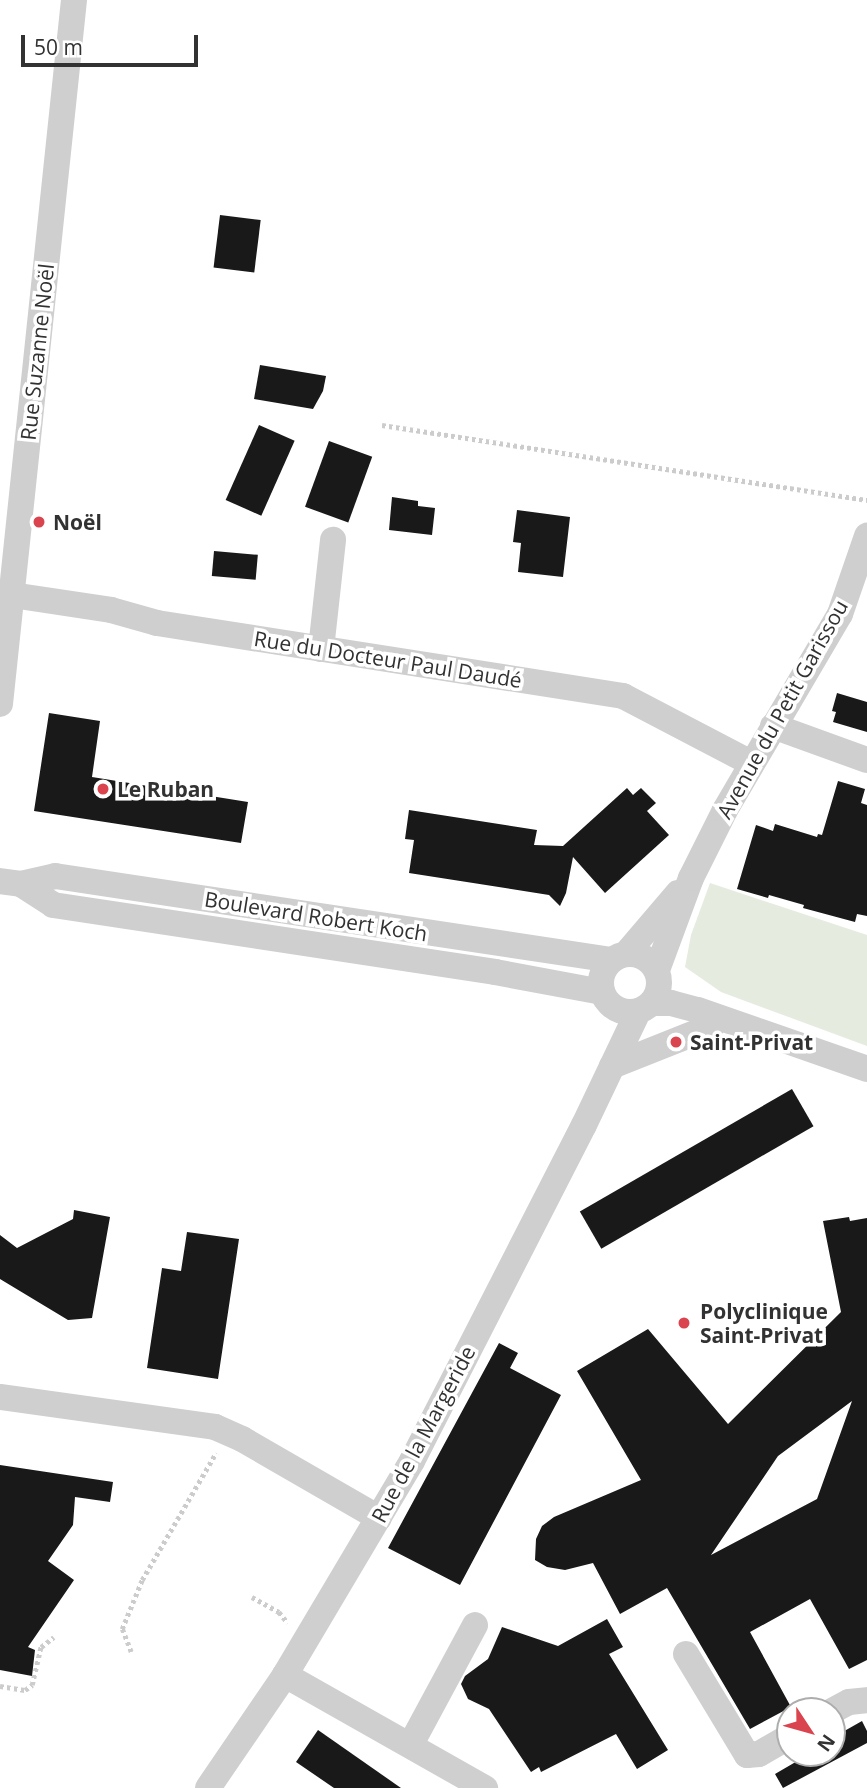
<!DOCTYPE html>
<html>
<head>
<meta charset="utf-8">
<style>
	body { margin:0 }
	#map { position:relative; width:867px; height:1788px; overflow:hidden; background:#fff; font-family:"Open Sans",sans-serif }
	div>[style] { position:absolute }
	.green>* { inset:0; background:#e5ebdf }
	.building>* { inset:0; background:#191919; transform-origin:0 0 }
	.path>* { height:4.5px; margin-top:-2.25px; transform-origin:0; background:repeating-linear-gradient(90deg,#ccc 0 3.5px,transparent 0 7px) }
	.minor>* { height:26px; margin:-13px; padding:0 13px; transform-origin:13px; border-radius:13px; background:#cfcfcf }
	.minor>.ring { margin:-13px; padding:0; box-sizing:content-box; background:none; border:26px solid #cfcfcf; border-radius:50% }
	.dots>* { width:19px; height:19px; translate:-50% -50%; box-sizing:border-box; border:4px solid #fff; border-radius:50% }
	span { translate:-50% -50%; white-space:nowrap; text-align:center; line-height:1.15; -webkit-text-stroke:7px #fff; paint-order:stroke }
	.street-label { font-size:21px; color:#323232 }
	.poi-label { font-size:21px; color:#323232; font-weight:700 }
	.left { translate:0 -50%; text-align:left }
	.north { position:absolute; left:776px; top:1697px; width:70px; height:70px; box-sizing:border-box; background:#fff; border:2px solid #adadad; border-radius:50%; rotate:126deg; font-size:19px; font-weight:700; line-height:28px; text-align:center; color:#323232 }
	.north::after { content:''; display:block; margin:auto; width:24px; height:32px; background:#da444e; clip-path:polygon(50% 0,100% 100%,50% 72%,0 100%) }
	.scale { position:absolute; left:21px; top:35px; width:177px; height:32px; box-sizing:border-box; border:4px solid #323232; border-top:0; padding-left:9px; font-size:21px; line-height:24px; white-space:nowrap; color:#323232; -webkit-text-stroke:5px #fff; paint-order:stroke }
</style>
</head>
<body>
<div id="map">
	<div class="green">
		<div style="clip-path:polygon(710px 883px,867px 935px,867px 1046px,721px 992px,685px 967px,691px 935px)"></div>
	</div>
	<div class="building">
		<div style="left:220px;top:215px;width:41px;height:53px;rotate:7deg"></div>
		<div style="clip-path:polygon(260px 365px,326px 376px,323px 391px,313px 409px,254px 399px)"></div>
		<div style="left:259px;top:425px;width:39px;height:82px;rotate:24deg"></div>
		<div style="left:329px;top:441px;width:46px;height:70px;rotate:20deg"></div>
		<div style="clip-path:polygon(392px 497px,418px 501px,418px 506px,435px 508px,432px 535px,389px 530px)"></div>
		<div style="clip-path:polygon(517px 510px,570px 517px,563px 577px,518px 572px,521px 543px,513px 542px)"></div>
		<div style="left:214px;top:551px;width:44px;height:25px;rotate:5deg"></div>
		<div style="clip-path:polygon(837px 693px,867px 702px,867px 732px,833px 722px,836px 712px,832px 711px)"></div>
		<div style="clip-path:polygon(49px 713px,100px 721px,92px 777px,248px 802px,241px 843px,34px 811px)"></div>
		<div style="clip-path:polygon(838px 781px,865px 789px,861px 803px,867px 805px,867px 916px,857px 914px,855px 922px,803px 908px,804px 905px,769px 895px,768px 898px,737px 889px,756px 825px,773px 831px,775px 824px,817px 837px,818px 834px,822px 835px)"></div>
		<div style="clip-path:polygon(627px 788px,633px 795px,641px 788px,656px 803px,647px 811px,669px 835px,605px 893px,573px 857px,566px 893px,560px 906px,549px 895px,409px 873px,414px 840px,405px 839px,409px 810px,537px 830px,534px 845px,563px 846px)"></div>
		<div style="left:792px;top:1089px;width:43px;height:245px;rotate:60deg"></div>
		<div style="clip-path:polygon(74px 1210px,110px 1217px,92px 1318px,68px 1320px,0 1279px,0 1235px,17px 1248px,73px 1219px)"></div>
		<div style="clip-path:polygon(evenodd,849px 1217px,850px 1221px,867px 1218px,867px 1660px,849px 1669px,810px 1599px,750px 1632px,791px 1707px,750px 1729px,667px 1588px,620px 1614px,593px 1563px,565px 1570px,547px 1567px,535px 1560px,536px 1539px,542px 1526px,554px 1517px,641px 1480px,577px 1371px,648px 1329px,728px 1424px,841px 1312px,823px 1221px,849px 1217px,852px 1401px,817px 1499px,711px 1555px,778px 1456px,852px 1401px)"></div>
		<div style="clip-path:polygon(187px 1232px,239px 1239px,218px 1379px,147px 1368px,162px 1268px,181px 1271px)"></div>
		<div style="clip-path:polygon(499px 1343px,518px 1353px,510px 1368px,561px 1395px,460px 1585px,388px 1548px)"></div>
		<div style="clip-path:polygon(0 1465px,113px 1482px,110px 1502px,75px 1497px,73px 1525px,48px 1561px,74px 1580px,28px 1647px,35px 1650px,32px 1676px,0 1670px)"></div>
		<div style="clip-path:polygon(607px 1619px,623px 1647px,609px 1654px,668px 1750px,637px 1769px,616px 1734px,541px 1772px,539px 1767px,531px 1772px,489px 1709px,468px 1699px,461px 1684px,465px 1676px,488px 1659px,502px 1627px,558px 1646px)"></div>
		<div style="clip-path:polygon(862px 1721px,867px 1731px,867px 1743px,783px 1788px,775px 1774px,811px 1753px,832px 1753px,832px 1738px)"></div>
		<div style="clip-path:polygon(318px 1730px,401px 1788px,334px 1788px,296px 1762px)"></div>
	</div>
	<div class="path">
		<div style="left:382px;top:425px;width:491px;rotate:8.8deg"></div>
		<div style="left:252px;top:1597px;width:31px;rotate:29deg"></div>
		<div style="left:279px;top:1612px;width:14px;rotate:51deg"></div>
		<div style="left:131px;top:1652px;width:25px;rotate:-111deg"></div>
		<div style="left:122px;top:1629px;width:53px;rotate:-67.8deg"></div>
		<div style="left:142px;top:1580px;width:147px;rotate:-59.8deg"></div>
		<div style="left:0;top:1686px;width:25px;rotate:9deg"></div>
		<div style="left:25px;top:1690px;width:9px;rotate:-36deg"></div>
		<div style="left:32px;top:1685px;width:39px;rotate:-77deg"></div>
		<div style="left:41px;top:1647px;width:16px;rotate:-38deg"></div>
	</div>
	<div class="minor">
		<div style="left:12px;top:595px;width:100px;rotate:8.6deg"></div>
		<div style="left:111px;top:610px;width:48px;rotate:15.8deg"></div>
		<div style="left:157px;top:623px;width:472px;rotate:8.9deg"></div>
		<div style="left:623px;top:696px;width:144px;rotate:27.6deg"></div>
		<div style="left:321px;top:649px;width:110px;rotate:-83.7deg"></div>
		<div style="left:0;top:704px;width:708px;rotate:-84deg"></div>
		<div style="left:773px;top:726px;width:100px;rotate:19.9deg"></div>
		<div style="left:0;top:881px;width:21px;rotate:8deg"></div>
		<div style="left:21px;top:884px;width:35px;rotate:-13deg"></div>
		<div style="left:55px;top:876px;width:563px;rotate:8.58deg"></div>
		<div style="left:21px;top:884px;width:38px;rotate:33deg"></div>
		<div style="left:53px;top:905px;width:447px;rotate:8.6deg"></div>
		<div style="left:495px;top:972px;width:109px;rotate:10.6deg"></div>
		<div class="ring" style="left:601px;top:954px;width:32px;height:32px"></div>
		<div style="left:626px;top:954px;width:80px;rotate:-49.6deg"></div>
		<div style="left:657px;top:970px;width:98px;rotate:-69.7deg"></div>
		<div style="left:691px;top:878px;width:76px;rotate:-63.4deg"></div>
		<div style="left:725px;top:810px;width:227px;rotate:-59.6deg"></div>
		<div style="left:840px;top:614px;width:83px;rotate:-70.9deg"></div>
		<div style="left:652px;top:1003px;width:19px"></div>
		<div style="left:671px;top:1003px;width:28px;rotate:15deg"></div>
		<div style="left:698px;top:1010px;width:179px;rotate:19.2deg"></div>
		<div style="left:612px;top:1066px;width:105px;rotate:-21.7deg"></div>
		<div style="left:710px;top:1027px;width:12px;rotate:-42deg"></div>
		<div style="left:0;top:1397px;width:217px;rotate:7.9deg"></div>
		<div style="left:215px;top:1427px;width:30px;rotate:24deg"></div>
		<div style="left:242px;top:1439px;width:158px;rotate:30deg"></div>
		<div style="left:686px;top:1654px;width:118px;rotate:58.9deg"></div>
		<div style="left:747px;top:1755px;width:12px;rotate:-5deg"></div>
		<div style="left:759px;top:1754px;width:36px;rotate:-30deg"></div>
		<div style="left:285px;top:1675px;width:230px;rotate:29.5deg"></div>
		<div style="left:832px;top:1711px;width:19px;rotate:-28deg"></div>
		<div style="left:849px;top:1702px;width:18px;rotate:-6deg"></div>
		<div style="left:411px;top:1744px;width:135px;rotate:-61.7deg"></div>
		<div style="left:208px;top:1788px;width:137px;rotate:-55.7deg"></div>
		<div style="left:285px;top:1675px;width:249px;rotate:-59.3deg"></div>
		<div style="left:412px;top:1461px;width:377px;rotate:-62.9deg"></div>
		<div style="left:584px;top:1125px;width:125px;rotate:-64.5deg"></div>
	</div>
	<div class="dots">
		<div style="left:39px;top:522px;background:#da444e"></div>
		<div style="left:103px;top:789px;background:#da444e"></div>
		<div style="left:676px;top:1042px;background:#da444e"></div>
		<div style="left:684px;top:1323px;background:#da444e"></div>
	</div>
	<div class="street-label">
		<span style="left:37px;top:352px;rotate:-84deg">Rue Suzanne Noël</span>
		<span style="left:388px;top:659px;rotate:9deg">Rue du Docteur Paul Daudé</span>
		<span style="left:782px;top:709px;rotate:-61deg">Avenue du Petit Garissou</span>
		<span style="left:316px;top:916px;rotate:9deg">Boulevard Robert Koch</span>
		<span style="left:423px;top:1434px;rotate:-62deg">Rue de la Margeride</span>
	</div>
	<div class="poi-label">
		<span class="left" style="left:53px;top:522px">Noël</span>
		<span class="left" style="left:117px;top:789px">Le Ruban</span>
		<span class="left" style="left:690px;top:1042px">Saint-Privat</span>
		<span class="left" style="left:700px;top:1323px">Polyclinique<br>Saint-Privat</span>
	</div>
	<div class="north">N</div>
	<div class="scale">50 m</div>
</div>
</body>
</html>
